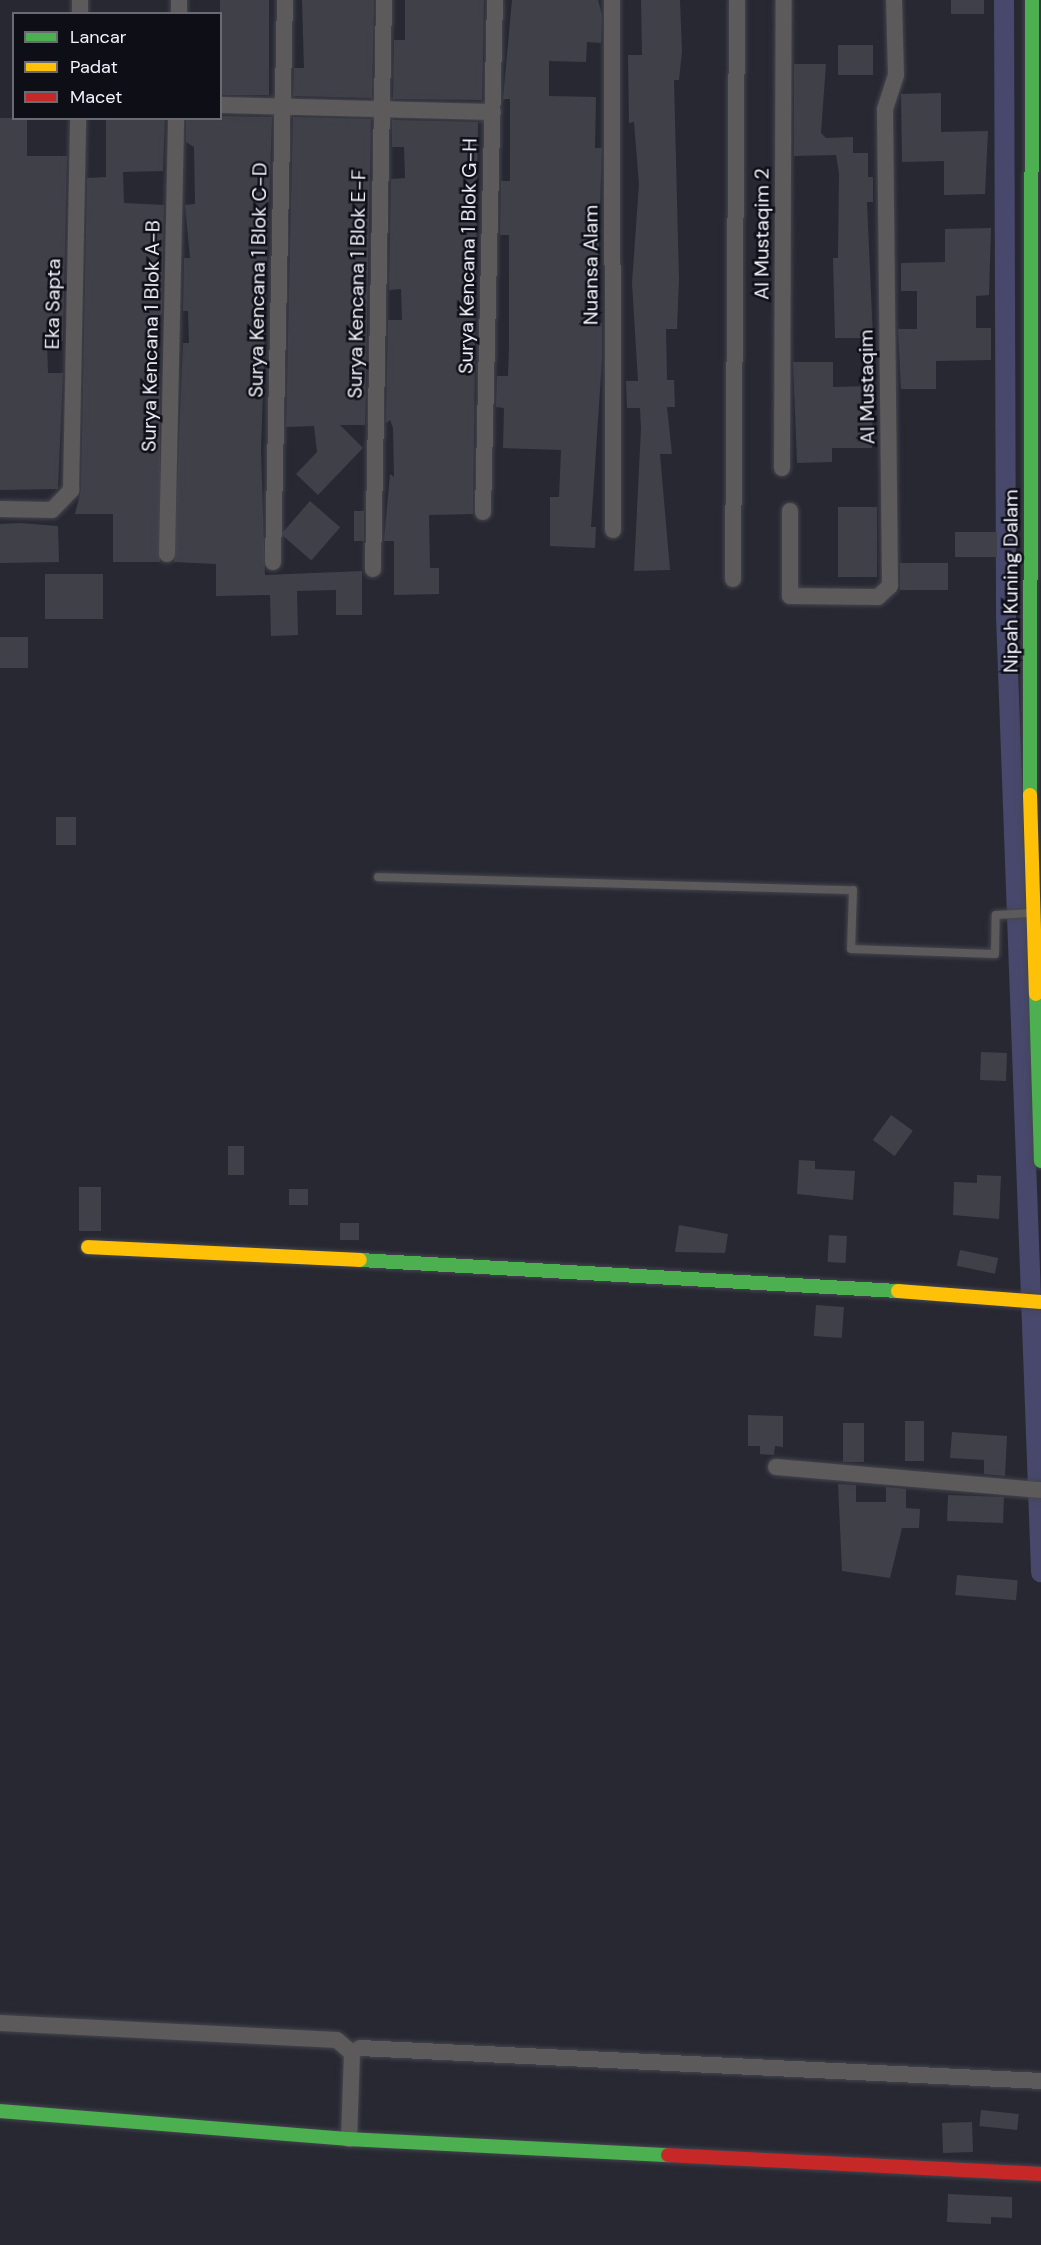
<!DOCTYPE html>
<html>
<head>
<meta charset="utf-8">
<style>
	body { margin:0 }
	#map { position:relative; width:1041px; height:2245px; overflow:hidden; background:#272832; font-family:"DM Sans",sans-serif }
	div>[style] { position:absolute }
	.canal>* { height:20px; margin:-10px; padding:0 10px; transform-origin:10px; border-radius:10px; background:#47486b }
	.building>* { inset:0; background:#404049; transform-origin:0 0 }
	.roads { filter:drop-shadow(0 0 2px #44454e) drop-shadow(0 0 2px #44454e) }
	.lane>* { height:8px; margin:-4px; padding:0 4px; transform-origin:4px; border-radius:4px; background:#5c5a5a }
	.street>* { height:16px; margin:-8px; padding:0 8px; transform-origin:8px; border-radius:8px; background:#5c5a5a }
	.fast>* { height:14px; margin:-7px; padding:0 7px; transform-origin:7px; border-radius:7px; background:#4caf50 }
	.slow>* { height:14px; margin:-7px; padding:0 7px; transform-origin:7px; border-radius:7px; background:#ffc107 }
	.jam>* { height:14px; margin:-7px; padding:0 7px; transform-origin:7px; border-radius:7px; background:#c62828 }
	span { translate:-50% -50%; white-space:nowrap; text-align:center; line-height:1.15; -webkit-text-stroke:5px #0e0e16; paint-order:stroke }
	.street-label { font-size:20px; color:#f3f4fd }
	.legend { position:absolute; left:12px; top:12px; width:210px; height:108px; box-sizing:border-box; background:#0e0e16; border:2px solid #6a6a72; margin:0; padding:8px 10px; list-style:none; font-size:18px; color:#f3f4fd }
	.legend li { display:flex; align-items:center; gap:12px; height:30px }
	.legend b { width:30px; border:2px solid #6a6a72 }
</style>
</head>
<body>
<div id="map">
	<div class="canal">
		<div style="left:1004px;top:0;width:616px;rotate:89.81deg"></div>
		<div style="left:1006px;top:616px;width:957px;rotate:87.9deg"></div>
	</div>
	<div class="building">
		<div style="left:220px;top:0;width:49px;height:95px"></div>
		<div style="clip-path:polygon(302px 0,374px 0,372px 98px,293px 96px,294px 68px,304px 68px)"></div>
		<div style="clip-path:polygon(405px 0,484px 0,482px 100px,393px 99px,394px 40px,405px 40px)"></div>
		<div style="clip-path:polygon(512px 0,598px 0,602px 15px,601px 43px,587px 42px,586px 62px,549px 61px,549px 96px,596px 97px,595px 148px,602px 148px,596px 323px,602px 323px,602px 359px,591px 527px,596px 527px,595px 548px,550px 546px,550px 497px,559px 497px,561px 450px,503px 448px,504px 408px,496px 407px,497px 376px,508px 376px,509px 347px,509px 235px,500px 235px,501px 181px,510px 181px,510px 99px,503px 99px)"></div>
		<div style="clip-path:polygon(641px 0,680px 0,682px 51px,679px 80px,674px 80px,679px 280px,677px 329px,666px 329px,667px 380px,674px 380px,675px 407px,667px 407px,672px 454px,660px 454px,670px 570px,634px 571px,641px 428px,640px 408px,627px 408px,626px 381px,638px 381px,632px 283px,639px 184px,634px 122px,629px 123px,628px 55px,642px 55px)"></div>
		<div style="left:951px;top:0;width:33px;height:14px"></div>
		<div style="left:838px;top:45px;width:35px;height:30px"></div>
		<div style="clip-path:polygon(794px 64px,826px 64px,821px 133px,826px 138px,853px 137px,853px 153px,868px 153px,868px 177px,873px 177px,873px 202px,867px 202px,873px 338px,835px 338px,833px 258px,838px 258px,839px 173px,836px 155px,794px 156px)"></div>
		<div style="clip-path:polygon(941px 93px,941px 132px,988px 131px,985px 194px,944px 195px,944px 161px,902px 162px,901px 94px)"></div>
		<div style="clip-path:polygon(220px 116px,272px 117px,261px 450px,265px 575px,362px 571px,362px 615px,336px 615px,336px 590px,297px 591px,298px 635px,271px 636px,270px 595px,216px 596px,216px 564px,174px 562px,183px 343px,189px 343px,188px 311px,183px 311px,184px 258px,190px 258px,185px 205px,195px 204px,194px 147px,186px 142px,186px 118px)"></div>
		<div style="clip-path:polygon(293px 117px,371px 119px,365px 425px,340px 425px,363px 448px,318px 495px,296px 474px,317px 452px,314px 426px,286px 427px)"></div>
		<div style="clip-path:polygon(0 118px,27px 118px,27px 156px,67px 156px,63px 341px,47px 342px,48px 373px,63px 373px,58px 489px,0 490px)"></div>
		<div style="clip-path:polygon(106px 118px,165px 118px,163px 171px,123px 172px,124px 203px,164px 205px,162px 312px,155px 336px,155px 368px,160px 368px,160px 562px,113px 562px,113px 514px,75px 514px,81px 490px,87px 178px,106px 177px)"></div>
		<div style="clip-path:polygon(392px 120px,478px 122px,473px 514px,429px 515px,430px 568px,439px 568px,439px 594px,394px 595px,394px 541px,384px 541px,390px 474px,394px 477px,393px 428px,390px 420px,386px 423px,388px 320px,402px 320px,401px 289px,389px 290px,391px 179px,405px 178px,404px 147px,392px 147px)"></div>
		<div style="clip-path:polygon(991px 228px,989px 295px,976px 296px,976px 328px,991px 328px,991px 360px,936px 361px,936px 389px,901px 389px,898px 329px,917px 329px,917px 291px,901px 291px,901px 263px,945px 262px,945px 229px)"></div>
		<div style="clip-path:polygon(793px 362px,833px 362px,833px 387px,873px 386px,872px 448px,832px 448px,832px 462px,797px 463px)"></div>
		<div style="left:310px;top:501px;width:40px;height:44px;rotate:41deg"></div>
		<div style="left:838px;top:507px;width:39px;height:70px"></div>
		<div style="left:354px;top:511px;width:10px;height:30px"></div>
		<div style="clip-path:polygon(20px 523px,58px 526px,59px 562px,0 563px,0 524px)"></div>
		<div style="left:997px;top:532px;width:25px;height:42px;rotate:90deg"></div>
		<div style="left:948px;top:563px;width:27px;height:48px;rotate:90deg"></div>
		<div style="left:103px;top:574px;width:45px;height:58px;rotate:90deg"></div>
		<div style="left:0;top:637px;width:28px;height:31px"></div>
		<div style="left:76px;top:817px;width:28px;height:20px;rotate:90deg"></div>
		<div style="left:981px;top:1052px;width:26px;height:28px;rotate:2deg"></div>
		<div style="left:891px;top:1115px;width:27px;height:31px;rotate:36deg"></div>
		<div style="left:228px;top:1146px;width:16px;height:29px"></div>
		<div style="clip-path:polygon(799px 1160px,815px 1161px,815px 1169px,855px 1171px,853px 1200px,797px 1194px)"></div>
		<div style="clip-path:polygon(977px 1175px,1001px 1176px,999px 1219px,953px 1215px,954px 1182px,977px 1183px)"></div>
		<div style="left:79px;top:1187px;width:22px;height:44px"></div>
		<div style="left:289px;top:1189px;width:19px;height:16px"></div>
		<div style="left:340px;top:1223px;width:19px;height:17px"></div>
		<div style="clip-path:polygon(679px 1225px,728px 1234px,725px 1253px,675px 1252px)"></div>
		<div style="left:829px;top:1235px;width:18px;height:27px;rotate:3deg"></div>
		<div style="left:960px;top:1250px;width:39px;height:16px;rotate:12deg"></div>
		<div style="left:816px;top:1305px;width:28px;height:31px;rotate:4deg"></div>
		<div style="clip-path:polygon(748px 1415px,783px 1416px,783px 1447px,775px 1446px,774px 1455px,760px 1454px,760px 1446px,748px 1446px)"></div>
		<div style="left:905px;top:1421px;width:19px;height:40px"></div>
		<div style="left:843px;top:1423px;width:21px;height:39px"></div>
		<div style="clip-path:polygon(952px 1432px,1007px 1436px,1005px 1476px,984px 1474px,984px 1460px,950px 1458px)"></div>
		<div style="clip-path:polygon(838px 1484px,856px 1485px,856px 1502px,886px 1502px,886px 1487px,906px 1489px,906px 1508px,920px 1509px,919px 1528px,902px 1528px,890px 1578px,842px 1571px)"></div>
		<div style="left:948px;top:1495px;width:56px;height:26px;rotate:2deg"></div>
		<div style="left:957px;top:1575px;width:61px;height:20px;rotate:5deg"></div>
		<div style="left:981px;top:2110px;width:38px;height:16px;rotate:6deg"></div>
		<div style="left:972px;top:2122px;width:30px;height:30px;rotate:88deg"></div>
		<div style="clip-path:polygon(948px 2194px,1012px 2197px,1012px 2218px,991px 2217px,991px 2224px,947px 2222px)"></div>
	</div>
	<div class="roads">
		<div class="lane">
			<div style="left:378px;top:877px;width:475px;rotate:1.6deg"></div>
			<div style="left:853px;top:890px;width:59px;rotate:91.9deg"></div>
			<div style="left:851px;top:949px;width:144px;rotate:2deg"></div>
			<div style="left:995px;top:954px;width:39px;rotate:-89deg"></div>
			<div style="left:996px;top:915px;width:36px;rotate:-3deg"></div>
		</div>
		<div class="street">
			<div style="left:612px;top:0;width:530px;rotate:89.89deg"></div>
			<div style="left:80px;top:14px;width:14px;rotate:-90deg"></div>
			<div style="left:179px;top:14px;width:14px;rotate:-90deg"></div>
			<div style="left:220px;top:105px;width:273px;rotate:1.5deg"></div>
			<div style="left:782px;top:468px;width:468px;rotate:-89.8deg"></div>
			<div style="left:0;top:509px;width:52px;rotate:1.1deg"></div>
			<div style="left:52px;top:510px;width:28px;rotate:-46deg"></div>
			<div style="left:71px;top:490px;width:372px;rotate:-88.9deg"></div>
			<div style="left:790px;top:511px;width:85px;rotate:90deg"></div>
			<div style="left:790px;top:596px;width:88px;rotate:0.7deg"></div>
			<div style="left:878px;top:597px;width:16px;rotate:-43deg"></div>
			<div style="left:890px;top:586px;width:477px;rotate:-90.6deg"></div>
			<div style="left:885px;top:109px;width:36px;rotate:-72deg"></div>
			<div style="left:896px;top:75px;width:75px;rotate:-91.5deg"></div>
			<div style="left:483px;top:512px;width:512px;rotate:-88.66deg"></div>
			<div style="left:167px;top:554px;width:436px;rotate:-88.8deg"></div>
			<div style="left:273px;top:562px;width:562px;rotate:-88.78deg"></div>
			<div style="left:373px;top:569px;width:569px;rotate:-88.89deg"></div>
			<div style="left:733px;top:579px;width:579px;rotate:-89.6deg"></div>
			<div style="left:776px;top:1467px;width:266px;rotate:5deg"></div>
			<div style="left:0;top:2023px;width:337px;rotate:2.9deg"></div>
			<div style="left:337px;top:2040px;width:20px;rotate:41deg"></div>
			<div style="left:352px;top:2053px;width:86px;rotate:92deg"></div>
			<div style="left:360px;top:2048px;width:682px;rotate:2.77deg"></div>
		</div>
		<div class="fast">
			<div style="left:1030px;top:795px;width:795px;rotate:-89.86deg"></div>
			<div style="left:1036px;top:994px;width:167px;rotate:88.3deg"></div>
			<div style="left:360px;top:1260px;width:539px;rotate:3.3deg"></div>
			<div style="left:0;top:2111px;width:350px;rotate:4.6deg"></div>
			<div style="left:349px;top:2139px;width:319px;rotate:2.9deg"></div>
		</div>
		<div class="slow">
			<div style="left:1030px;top:795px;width:199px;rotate:88.3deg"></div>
			<div style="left:88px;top:1247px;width:272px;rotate:2.7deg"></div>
			<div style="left:898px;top:1291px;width:143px;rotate:4.4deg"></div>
		</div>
		<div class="jam">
			<div style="left:668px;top:2155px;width:373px;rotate:2.9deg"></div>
		</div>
	</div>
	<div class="street-label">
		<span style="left:762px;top:234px;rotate:-90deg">Al Mustaqim 2</span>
		<span style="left:468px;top:256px;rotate:-89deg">Surya Kencana 1 Blok G-H</span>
		<span style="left:591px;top:265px;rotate:-90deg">Nuansa Alam</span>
		<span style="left:258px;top:280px;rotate:-89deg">Surya Kencana 1 Blok C-D</span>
		<span style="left:357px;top:284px;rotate:-89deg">Surya Kencana 1 Blok E-F</span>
		<span style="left:53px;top:304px;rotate:-89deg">Eka Sapta</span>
		<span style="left:151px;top:336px;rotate:-89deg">Surya Kencana 1 Blok A-B</span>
		<span style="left:867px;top:387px;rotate:-91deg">Al Mustaqim</span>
		<span style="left:1011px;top:581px;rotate:-90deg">Nipah Kuning Dalam</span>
	</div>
	<ul class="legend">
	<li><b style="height:8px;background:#4caf50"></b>Lancar</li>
	<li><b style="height:8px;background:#ffc107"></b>Padat</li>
	<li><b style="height:8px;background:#c62828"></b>Macet</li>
	</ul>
</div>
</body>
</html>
